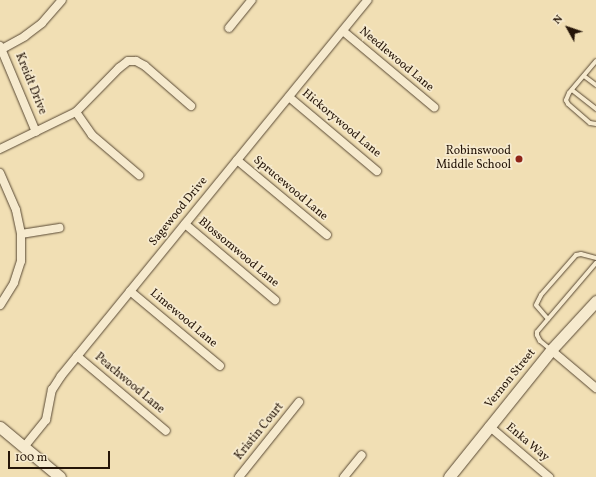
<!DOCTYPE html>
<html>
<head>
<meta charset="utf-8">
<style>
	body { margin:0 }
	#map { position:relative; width:596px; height:477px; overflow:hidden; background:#f1dfb4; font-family:Vollkorn,serif }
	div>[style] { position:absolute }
	.roads { filter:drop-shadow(0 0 1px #584833) drop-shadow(0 0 1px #584833) }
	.lane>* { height:4px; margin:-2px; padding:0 2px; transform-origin:2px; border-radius:2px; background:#f6eace }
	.street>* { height:8px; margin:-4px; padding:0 4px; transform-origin:4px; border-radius:4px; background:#f6eace }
	.secondary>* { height:11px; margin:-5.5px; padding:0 5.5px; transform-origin:5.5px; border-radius:5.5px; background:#f6eace }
	.dots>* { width:11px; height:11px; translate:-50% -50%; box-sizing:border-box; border:2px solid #f6eace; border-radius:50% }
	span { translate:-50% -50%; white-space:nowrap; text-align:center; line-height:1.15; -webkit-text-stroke:3.5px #f6eace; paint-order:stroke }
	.street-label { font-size:12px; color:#251508 }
	.poi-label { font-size:12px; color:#251508 }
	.right { translate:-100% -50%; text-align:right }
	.north { position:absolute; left:548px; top:8px; width:40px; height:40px; -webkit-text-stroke:3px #f6eace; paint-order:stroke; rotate:310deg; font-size:11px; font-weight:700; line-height:16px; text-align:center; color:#251508 }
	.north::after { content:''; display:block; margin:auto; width:14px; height:18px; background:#251508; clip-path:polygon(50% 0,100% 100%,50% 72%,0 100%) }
	.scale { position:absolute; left:8px; top:451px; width:102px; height:18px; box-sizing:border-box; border:2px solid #251508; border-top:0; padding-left:5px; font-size:12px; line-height:14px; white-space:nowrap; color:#251508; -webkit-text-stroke:3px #f6eace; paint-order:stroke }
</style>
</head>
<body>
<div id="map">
	<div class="roads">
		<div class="lane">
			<div style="left:596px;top:61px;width:42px;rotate:130.2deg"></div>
			<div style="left:569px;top:93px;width:8px;rotate:113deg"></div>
			<div style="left:566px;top:100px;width:4px;rotate:63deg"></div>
			<div style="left:568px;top:104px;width:29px;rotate:41deg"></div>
			<div style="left:590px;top:123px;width:6px;rotate:9deg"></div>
			<div style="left:584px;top:76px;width:15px;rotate:37deg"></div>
			<div style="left:572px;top:90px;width:31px;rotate:38deg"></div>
			<div style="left:548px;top:319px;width:18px;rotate:-131deg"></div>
			<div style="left:536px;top:305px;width:11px;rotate:-63deg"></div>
			<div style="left:541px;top:295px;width:53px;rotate:-48.8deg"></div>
			<div style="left:576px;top:255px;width:5px;rotate:-11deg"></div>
			<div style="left:581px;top:254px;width:16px;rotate:15deg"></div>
			<div style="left:550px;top:349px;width:13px;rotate:-141deg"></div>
			<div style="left:540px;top:341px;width:7px;rotate:-117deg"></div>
			<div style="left:537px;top:335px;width:3px;rotate:-90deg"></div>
			<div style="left:537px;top:332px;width:91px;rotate:-49.5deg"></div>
		</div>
		<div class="street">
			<div style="left:229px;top:28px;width:36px;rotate:-51deg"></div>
			<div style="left:343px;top:31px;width:119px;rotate:39.9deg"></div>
			<div style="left:0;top:46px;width:93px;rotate:67.3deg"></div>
			<div style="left:2px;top:49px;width:26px;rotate:-29deg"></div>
			<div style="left:25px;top:36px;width:21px;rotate:-37deg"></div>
			<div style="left:42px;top:23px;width:30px;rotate:-49deg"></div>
			<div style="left:289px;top:97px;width:115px;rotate:40.1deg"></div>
			<div style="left:76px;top:112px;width:28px;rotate:55deg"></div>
			<div style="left:92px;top:135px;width:62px;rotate:40.4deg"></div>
			<div style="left:0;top:149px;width:85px;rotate:-26deg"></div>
			<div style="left:76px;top:112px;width:62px;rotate:-45.7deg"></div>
			<div style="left:119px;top:68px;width:11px;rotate:-38deg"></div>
			<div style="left:128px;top:61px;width:8px"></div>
			<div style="left:136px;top:61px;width:10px;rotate:29deg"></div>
			<div style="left:145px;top:66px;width:61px;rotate:41deg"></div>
			<div style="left:237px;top:160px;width:117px;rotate:39.8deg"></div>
			<div style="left:0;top:173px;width:40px;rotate:66.6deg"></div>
			<div style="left:16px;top:210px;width:25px;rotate:78deg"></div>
			<div style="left:21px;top:234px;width:27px;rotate:90deg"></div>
			<div style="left:21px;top:261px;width:23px;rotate:108deg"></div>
			<div style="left:14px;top:283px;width:26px;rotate:122deg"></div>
			<div style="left:185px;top:224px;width:118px;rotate:40.2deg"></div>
			<div style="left:21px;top:234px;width:39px;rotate:-9deg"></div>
			<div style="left:130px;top:291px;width:117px;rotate:39.8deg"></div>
			<div style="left:551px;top:350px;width:59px;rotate:40.2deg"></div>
			<div style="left:77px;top:356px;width:116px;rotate:40.1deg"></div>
			<div style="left:489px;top:426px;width:79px;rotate:40.4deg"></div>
			<div style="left:24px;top:447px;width:35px;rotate:-51deg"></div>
			<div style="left:46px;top:420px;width:31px;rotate:-79deg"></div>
			<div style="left:52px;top:390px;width:17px;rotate:-57deg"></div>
			<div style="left:61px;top:376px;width:485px;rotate:-50.8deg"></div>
			<div style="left:239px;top:477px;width:96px;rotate:-51.3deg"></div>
			<div style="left:344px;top:477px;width:28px;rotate:-51deg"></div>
		</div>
		<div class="secondary">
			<div style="left:0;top:427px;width:78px;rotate:39.8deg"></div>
			<div style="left:449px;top:477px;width:163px;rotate:-51.2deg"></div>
			<div style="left:551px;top:350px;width:67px;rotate:-47.4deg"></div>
		</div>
	</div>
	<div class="dots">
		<div style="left:519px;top:159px;background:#8f2418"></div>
	</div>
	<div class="street-label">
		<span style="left:396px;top:60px;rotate:40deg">Needlewood Lane</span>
		<span style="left:30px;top:84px;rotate:68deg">Kreidt Drive</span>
		<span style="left:341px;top:124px;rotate:40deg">Hickorywood Lane</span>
		<span style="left:290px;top:189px;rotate:40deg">Sprucewood Lane</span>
		<span style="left:179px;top:212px;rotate:-51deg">Sagewood Drive</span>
		<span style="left:238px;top:253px;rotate:40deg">Blossomwood Lane</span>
		<span style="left:183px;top:319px;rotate:40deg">Limewood Lane</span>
		<span style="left:511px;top:379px;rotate:-51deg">Vernon Street</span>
		<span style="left:129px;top:384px;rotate:40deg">Peachwood Lane</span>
		<span style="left:260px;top:432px;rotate:-51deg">Kristin Court</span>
		<span style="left:527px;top:443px;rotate:40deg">Enka Way</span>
	</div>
	<div class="poi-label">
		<span class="right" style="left:511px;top:159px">Robinswood<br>Middle School</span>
	</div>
	<div class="north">N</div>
	<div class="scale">100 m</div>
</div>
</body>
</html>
